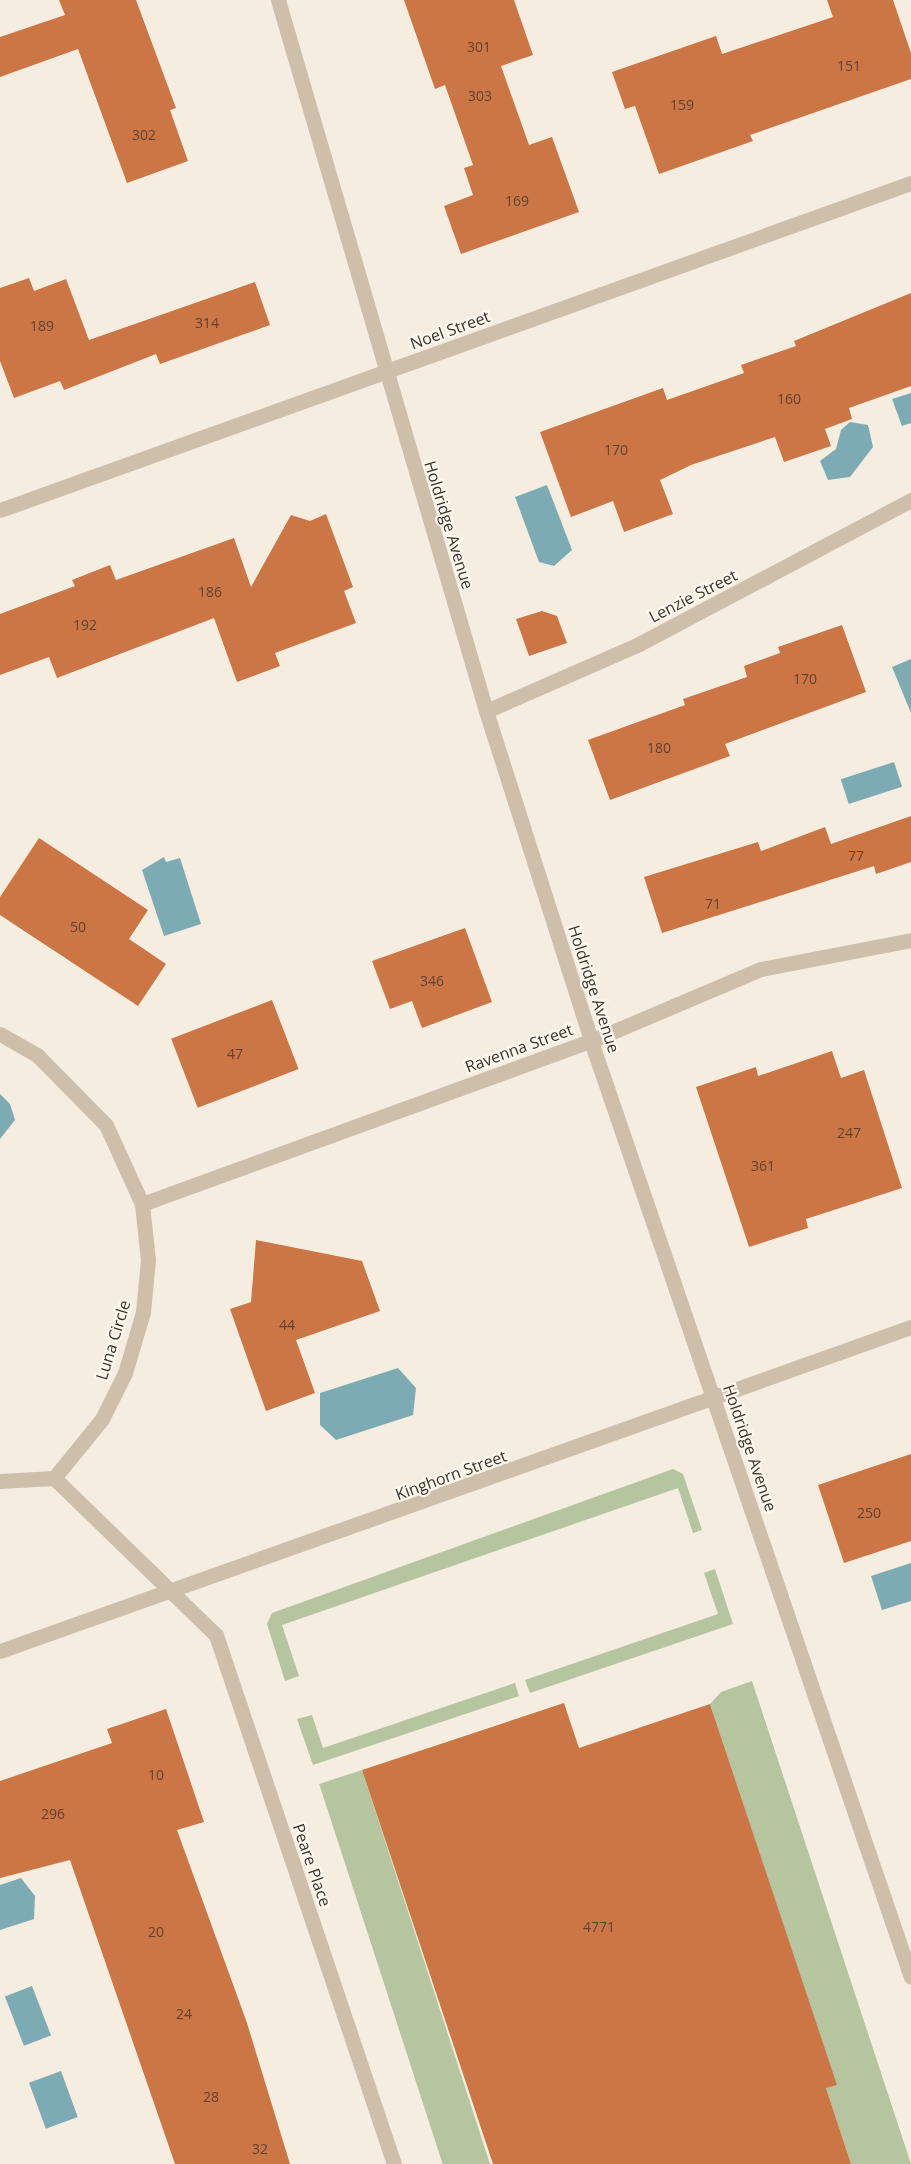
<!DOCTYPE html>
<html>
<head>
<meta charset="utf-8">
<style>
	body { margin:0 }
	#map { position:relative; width:911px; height:2164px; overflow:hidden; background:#f5ede0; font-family:"Open Sans",sans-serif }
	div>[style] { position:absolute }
	.green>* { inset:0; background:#b4c59f; transform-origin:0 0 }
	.water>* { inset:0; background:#7dabb4; transform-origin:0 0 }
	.building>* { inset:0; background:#cc7646; transform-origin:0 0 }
	.minor>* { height:15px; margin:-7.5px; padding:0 7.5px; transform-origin:7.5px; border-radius:7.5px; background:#cebfab }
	span { translate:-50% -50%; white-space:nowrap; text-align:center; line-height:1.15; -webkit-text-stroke:4.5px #fbf7ed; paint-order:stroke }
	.number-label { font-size:14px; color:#5f4331 }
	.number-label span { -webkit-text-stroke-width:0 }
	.street-label { font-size:16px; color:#3b322a }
</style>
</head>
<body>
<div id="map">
	<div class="green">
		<div style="clip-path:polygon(673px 1469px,683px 1474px,702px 1530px,693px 1533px,678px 1488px,282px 1625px,299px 1676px,285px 1681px,267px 1624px,272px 1613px)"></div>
		<div style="clip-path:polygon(715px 1569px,733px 1624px,530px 1693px,525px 1680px,718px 1614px,704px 1573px)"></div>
		<div style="clip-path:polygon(752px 1681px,911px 2164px,851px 2164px,826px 2088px,836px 2084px,710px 1704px,721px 1692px)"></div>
		<div style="clip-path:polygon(515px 1683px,519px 1696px,313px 1765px,297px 1719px,312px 1715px,323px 1748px)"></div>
		<div style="left:362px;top:1770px;width:415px;height:45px;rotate:72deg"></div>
	</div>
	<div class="water">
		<div style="clip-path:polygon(911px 393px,911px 423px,902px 426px,892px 399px)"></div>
		<div style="clip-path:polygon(850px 422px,868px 425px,873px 447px,850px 477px,828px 480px,820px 461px,836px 449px,841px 430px)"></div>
		<div style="clip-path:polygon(547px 485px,572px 550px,554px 566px,539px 562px,515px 497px)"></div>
		<div style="clip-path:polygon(911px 659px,911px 713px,892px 667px)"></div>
		<div style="left:894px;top:762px;width:26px;height:56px;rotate:72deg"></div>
		<div style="clip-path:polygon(164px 857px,166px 862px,180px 858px,201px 924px,164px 936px,142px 870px)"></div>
		<div style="clip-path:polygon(0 1094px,10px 1104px,15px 1120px,0 1139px)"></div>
		<div style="clip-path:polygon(398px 1368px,416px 1388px,413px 1415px,336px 1440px,320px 1425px,320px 1393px)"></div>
		<div style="clip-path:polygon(911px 1563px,911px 1601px,882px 1610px,871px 1576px)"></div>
		<div style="clip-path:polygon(21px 1878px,35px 1896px,34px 1919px,0 1930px,0 1885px)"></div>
		<div style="left:32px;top:1986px;width:53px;height:29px;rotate:69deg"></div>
		<div style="left:61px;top:2071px;width:49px;height:34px;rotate:70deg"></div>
	</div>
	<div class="building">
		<div style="clip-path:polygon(59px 0,136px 0,176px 108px,170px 110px,188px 161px,127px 183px,78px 49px,0 77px,0 37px,65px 15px)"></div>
		<div style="clip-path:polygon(404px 0,514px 0,533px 55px,501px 66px,529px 145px,552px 137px,579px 212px,461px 254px,444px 206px,473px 195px,464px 168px,473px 165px,445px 85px,435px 89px)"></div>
		<div style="clip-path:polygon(827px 0,893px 0,911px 53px,911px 79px,750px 135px,753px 141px,659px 174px,635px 106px,625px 109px,612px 72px,716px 36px,722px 54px,833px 17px)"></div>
		<div style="clip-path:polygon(29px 278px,34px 291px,66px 279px,89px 340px,255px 282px,270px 325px,160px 364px,156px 354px,64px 390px,60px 381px,14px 398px,0 361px,0 288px)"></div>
		<div style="clip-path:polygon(911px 293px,911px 386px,849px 408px,852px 419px,825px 429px,831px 446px,784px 462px,775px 437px,691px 465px,660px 480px,673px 514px,624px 532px,613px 501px,571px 517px,540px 432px,663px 388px,667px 400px,744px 373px,741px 365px,796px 346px,794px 341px)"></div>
		<div style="clip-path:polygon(326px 514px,353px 587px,344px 591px,356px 623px,275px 653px,280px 666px,237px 682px,214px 618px,57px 678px,49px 657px,0 675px,0 614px,75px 586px,72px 580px,110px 565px,116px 580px,234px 538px,251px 587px,291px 515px,310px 521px)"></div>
		<div style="clip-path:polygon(542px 611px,557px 616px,567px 643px,529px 656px,516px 619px)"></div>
		<div style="clip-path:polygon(842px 625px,866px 692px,725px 744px,730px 756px,610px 800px,588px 740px,685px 705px,683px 699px,747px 677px,744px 666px,780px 653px,778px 647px)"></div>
		<div style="clip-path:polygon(911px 816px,911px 862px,876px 874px,874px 866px,662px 933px,644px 877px,758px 842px,761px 851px,825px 827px,831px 844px)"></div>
		<div style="clip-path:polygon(39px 838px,148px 910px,129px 939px,166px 964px,138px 1006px,0 915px,0 897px)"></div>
		<div style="clip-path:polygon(465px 928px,492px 1002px,422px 1028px,412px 1001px,390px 1009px,372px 961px)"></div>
		<div style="left:272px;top:1000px;width:74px;height:108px;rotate:69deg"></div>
		<div style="clip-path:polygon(832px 1051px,841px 1078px,864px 1070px,902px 1188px,806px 1219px,808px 1228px,749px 1247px,696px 1087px,756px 1067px,758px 1076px)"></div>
		<div style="clip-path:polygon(256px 1240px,362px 1261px,380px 1311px,296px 1340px,315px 1393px,266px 1411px,230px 1309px,251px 1302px)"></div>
		<div style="clip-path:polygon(911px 1454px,911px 1541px,844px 1563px,818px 1485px)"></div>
		<div style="clip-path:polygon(564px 1703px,579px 1748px,710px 1704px,837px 2085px,826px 2088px,851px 2164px,493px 2164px,362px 1770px)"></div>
		<div style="clip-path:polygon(166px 1709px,204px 1822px,177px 1830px,247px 2023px,290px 2164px,175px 2164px,70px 1860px,0 1878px,0 1781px,112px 1743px,107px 1729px)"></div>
	</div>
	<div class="minor">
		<div style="left:278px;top:0;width:741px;rotate:73.69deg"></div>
		<div style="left:486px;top:711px;width:346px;rotate:72.3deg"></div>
		<div style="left:591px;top:1041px;width:989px;rotate:71.13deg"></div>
		<div style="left:0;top:510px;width:968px;rotate:-19.75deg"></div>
		<div style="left:486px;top:711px;width:167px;rotate:-23.6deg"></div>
		<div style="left:639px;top:644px;width:308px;rotate:-27.9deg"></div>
		<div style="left:0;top:1034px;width:43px;rotate:29.6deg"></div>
		<div style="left:37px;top:1055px;width:98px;rotate:45.4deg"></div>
		<div style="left:106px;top:1125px;width:87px;rotate:65.5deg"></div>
		<div style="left:142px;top:1204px;width:56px;rotate:83.9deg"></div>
		<div style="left:148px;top:1260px;width:52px;rotate:95.5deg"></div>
		<div style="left:143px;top:1312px;width:64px;rotate:106.4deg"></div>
		<div style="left:125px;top:1373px;width:51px;rotate:116.6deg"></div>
		<div style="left:102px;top:1419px;width:76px;rotate:129.1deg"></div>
		<div style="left:54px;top:1478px;width:54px;rotate:176.8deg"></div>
		<div style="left:142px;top:1204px;width:478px;rotate:-20deg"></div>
		<div style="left:591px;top:1041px;width:185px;rotate:-23deg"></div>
		<div style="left:761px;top:969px;width:153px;rotate:-10.9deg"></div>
		<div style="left:54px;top:1478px;width:226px;rotate:44.1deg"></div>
		<div style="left:216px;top:1635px;width:558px;rotate:71.4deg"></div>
		<div style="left:0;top:1651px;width:967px;rotate:-19.58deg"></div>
	</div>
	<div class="number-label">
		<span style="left:479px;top:47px">301</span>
		<span style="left:849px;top:66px">151</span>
		<span style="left:480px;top:96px">303</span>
		<span style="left:682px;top:105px">159</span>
		<span style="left:144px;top:135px">302</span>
		<span style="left:517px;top:201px">169</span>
		<span style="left:207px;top:323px">314</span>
		<span style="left:42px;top:326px">189</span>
		<span style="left:789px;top:399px">160</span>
		<span style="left:616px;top:450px">170</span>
		<span style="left:210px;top:592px">186</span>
		<span style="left:85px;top:625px">192</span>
		<span style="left:805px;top:679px">170</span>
		<span style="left:659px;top:748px">180</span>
		<span style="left:856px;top:856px">77</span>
		<span style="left:713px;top:904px">71</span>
		<span style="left:78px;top:927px">50</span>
		<span style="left:432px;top:981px">346</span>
		<span style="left:235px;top:1054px">47</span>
		<span style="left:849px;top:1133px">247</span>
		<span style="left:763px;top:1166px">361</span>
		<span style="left:287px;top:1325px">44</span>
		<span style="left:869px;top:1513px">250</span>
		<span style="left:156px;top:1775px">10</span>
		<span style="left:53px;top:1814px">296</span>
		<span style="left:599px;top:1927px">4771</span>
		<span style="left:156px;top:1932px">20</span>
		<span style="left:184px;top:2014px">24</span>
		<span style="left:211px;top:2097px">28</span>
		<span style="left:260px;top:2149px">32</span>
	</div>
	<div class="street-label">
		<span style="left:450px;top:330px;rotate:-20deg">Noel Street</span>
		<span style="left:449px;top:525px;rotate:73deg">Holdridge Avenue</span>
		<span style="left:693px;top:596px;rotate:-27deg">Lenzie Street</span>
		<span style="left:594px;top:989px;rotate:72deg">Holdridge Avenue</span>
		<span style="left:519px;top:1048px;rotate:-20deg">Ravenna Street</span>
		<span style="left:113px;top:1340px;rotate:-73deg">Luna Circle</span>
		<span style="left:750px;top:1448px;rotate:71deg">Holdridge Avenue</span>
		<span style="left:451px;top:1475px;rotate:-20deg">Kinghorn Street</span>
		<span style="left:312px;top:1865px;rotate:71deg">Peare Place</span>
	</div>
</div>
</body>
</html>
